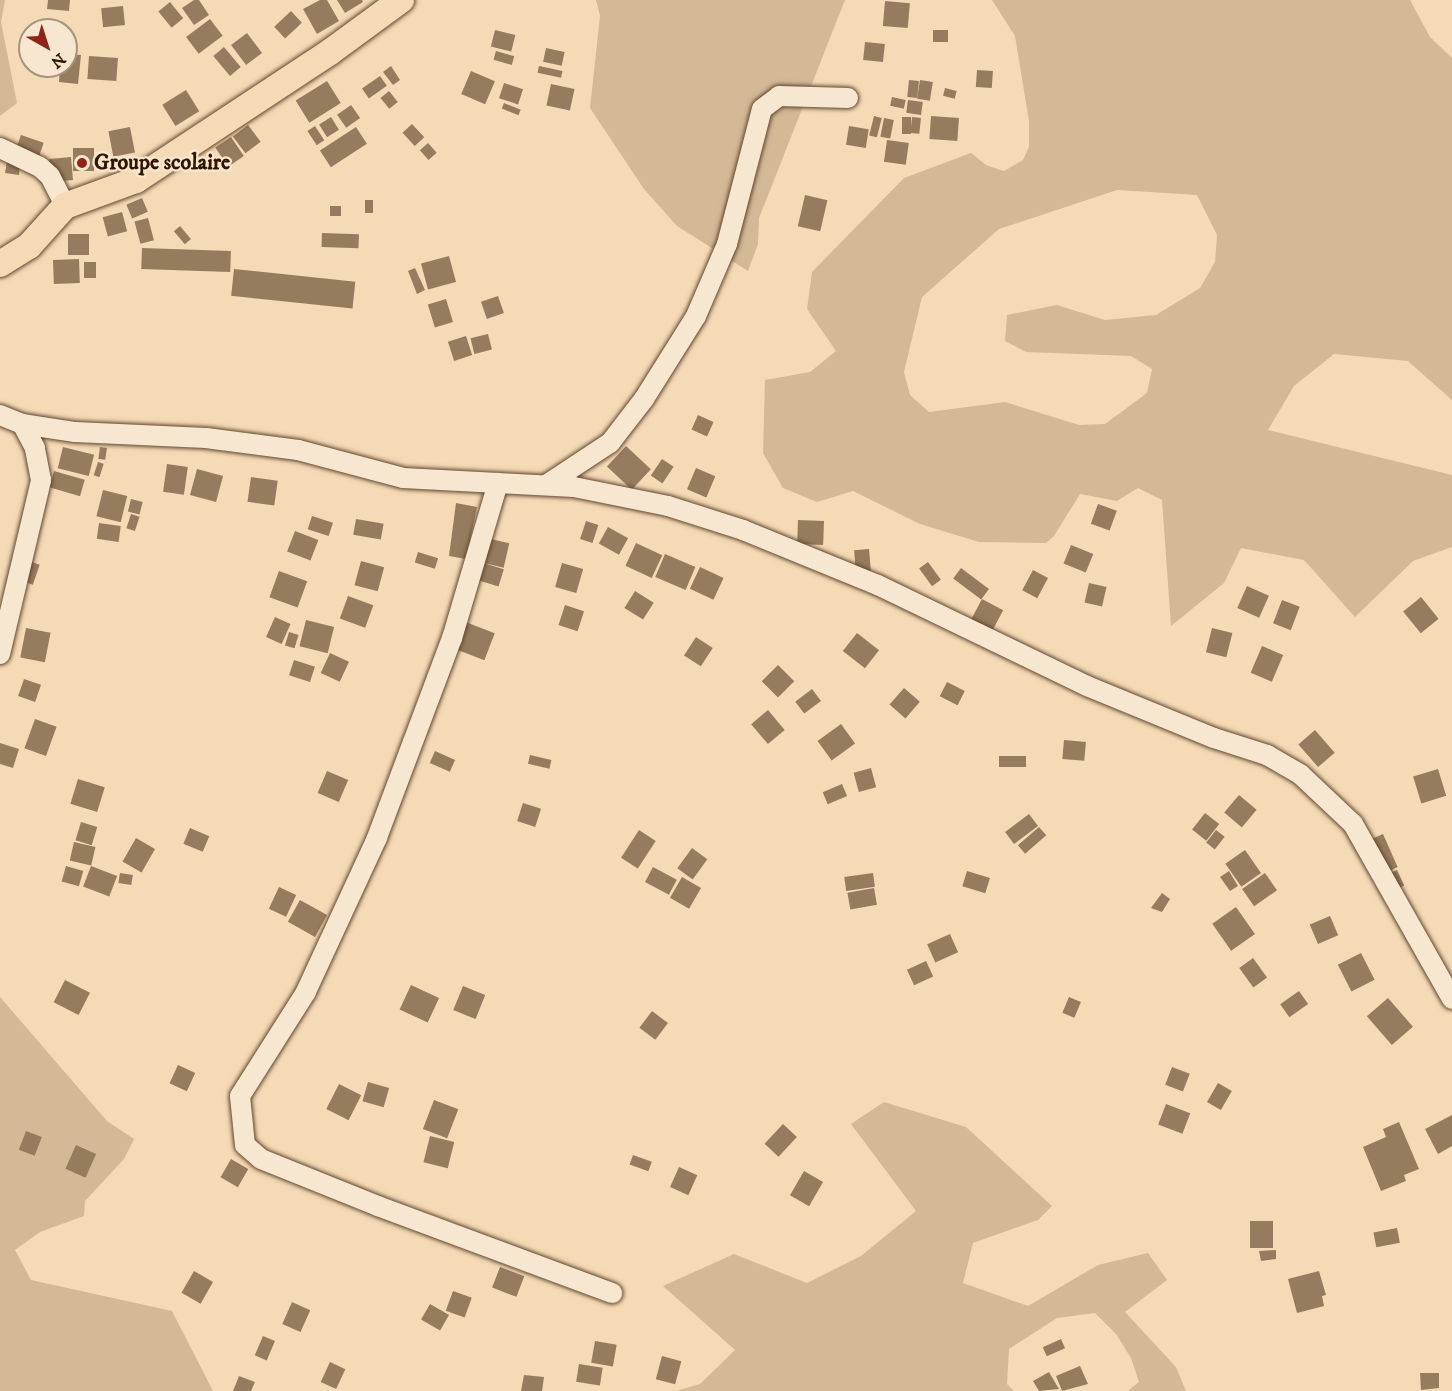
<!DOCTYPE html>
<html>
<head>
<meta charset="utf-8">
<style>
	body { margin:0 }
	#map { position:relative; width:1452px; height:1391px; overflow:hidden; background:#f5dab6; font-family:"IM FELL DW Pica",serif }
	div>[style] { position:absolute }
	.green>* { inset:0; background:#d4b997 }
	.building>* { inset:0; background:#967c5f; transform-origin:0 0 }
	.roads { filter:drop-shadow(0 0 2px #61472e) drop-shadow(0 0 2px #61472e) }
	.minor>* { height:20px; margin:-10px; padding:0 10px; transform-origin:10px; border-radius:10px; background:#f8e7d0 }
	.major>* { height:26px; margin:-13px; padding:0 13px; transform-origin:13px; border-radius:13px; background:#f5dab6 }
	.dots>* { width:16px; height:16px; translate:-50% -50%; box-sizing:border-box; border:3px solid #f8e7d0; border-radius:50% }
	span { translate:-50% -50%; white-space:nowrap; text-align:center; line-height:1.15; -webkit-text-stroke:4.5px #f8e7d0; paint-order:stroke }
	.poi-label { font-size:22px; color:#301601; font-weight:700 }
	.left { translate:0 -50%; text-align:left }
	.north { position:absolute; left:18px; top:18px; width:60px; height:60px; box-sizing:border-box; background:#f8e7d0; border:2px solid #a8937d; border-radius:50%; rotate:141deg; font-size:16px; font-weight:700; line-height:24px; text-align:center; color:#301601 }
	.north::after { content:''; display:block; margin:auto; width:21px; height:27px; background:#8f2418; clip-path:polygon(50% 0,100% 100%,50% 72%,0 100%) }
</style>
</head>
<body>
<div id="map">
	<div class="green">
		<div style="clip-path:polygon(0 0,5px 0,1px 22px,17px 103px,0 116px)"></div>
		<div style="clip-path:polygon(596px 0,845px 0,759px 218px,758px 244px,748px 271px,677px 226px,644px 189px,590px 108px,600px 16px)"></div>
		<div style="clip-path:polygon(evenodd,992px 0,1410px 0,1430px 37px,1452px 58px,1452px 400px,1408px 361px,1334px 354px,1294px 386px,1268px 430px,1452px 475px,1452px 547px,1413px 561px,1355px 617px,1304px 560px,1241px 548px,1224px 583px,1171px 626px,1162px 500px,1138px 488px,1117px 501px,1080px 494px,1054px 536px,1046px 543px,979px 542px,920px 524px,853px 491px,817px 502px,783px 488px,763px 453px,765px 380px,810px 372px,836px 351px,807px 309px,812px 272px,904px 178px,971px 153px,986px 165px,1004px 171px,1023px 160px,1029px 147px,1029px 121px,1015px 36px,992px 0,1117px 190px,1197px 195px,1217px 235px,1215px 262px,1200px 288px,1156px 315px,1105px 320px,1057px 305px,1007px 315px,1005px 341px,1026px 352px,1131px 356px,1152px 369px,1147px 393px,1105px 424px,1079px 425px,1005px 402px,929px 412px,910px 395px,904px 372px,922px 297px,999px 229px,1117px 190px)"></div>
		<div style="clip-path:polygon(0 997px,107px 1121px,134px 1139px,124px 1159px,85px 1201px,84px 1216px,40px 1232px,15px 1250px,31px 1280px,172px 1311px,213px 1391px,0 1391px)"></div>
		<div style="clip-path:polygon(884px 1102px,966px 1127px,1052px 1206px,1038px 1220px,973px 1243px,963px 1283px,1028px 1306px,1098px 1265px,1148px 1253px,1167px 1280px,1125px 1312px,1176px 1367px,1186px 1391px,1128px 1391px,1139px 1382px,1131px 1358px,1116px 1334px,1095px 1313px,1057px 1318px,1009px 1349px,1007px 1384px,1014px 1391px,676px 1391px,700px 1384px,735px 1350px,663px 1286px,734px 1254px,807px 1283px,861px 1256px,916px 1211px,851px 1124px)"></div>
	</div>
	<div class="building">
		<div style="clip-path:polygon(48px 0,70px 0,69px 11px,47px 9px)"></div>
		<div style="clip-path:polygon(194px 0,199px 0,209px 15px,194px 25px,182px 8px)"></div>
		<div style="clip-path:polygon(320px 0,327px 0,339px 21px,317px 34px,303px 9px)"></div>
		<div style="clip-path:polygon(337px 0,362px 0,363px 2px,345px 13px)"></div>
		<div style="left:885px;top:1px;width:25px;height:25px;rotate:5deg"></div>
		<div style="left:170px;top:2px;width:21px;height:15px;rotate:51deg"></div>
		<div style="left:123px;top:6px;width:19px;height:22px;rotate:84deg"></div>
		<div style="left:291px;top:11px;width:16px;height:23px;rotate:47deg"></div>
		<div style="left:210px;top:19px;width:21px;height:30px;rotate:53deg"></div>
		<div style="left:495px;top:30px;width:21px;height:17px;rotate:14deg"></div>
		<div style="left:933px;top:30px;width:15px;height:12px"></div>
		<div style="left:247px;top:33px;width:25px;height:20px;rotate:53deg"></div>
		<div style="left:865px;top:42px;width:20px;height:18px;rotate:6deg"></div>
		<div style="left:224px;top:47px;width:26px;height:14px;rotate:50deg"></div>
		<div style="left:546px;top:48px;width:19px;height:14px;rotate:12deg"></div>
		<div style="left:496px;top:51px;width:19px;height:9px;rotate:16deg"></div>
		<div style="clip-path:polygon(66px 54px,81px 55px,78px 84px,59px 82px,60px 66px,66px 66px)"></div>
		<div style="left:89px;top:56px;width:29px;height:23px;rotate:4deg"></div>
		<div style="clip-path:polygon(391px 66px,400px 80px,393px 85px,383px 72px)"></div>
		<div style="left:539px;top:66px;width:24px;height:7px;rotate:12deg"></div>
		<div style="left:977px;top:70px;width:16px;height:17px;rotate:4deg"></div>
		<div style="left:471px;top:71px;width:26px;height:25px;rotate:23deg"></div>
		<div style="left:380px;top:76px;width:12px;height:22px;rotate:55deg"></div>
		<div style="left:909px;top:80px;width:10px;height:17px;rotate:6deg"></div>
		<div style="left:920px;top:80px;width:13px;height:19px;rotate:9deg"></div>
		<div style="left:327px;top:81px;width:26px;height:37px;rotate:58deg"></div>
		<div style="left:504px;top:83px;width:20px;height:16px;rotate:18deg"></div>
		<div style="left:551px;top:84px;width:24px;height:22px;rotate:12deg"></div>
		<div style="left:945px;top:88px;width:12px;height:8px;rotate:14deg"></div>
		<div style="left:186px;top:90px;width:25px;height:28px;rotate:58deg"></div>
		<div style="left:389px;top:91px;width:14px;height:11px;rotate:51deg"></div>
		<div style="left:892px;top:97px;width:14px;height:9px;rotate:12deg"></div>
		<div style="left:908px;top:100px;width:15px;height:13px;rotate:8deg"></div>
		<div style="left:504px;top:103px;width:18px;height:6px;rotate:22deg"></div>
		<div style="left:351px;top:105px;width:16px;height:17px;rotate:55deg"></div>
		<div style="left:874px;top:116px;width:8px;height:20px;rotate:14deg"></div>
		<div style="left:931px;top:116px;width:28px;height:23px;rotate:4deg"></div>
		<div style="left:331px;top:117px;width:15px;height:14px;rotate:58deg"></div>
		<div style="left:902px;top:117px;width:9px;height:17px"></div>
		<div style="left:912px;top:117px;width:9px;height:16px;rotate:6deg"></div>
		<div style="left:884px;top:118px;width:10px;height:19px;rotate:11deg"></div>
		<div style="left:412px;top:124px;width:18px;height:13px;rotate:47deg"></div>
		<div style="left:248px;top:125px;width:21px;height:19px;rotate:53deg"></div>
		<div style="left:315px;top:126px;width:17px;height:9px;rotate:57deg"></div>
		<div style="left:849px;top:126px;width:20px;height:19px;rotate:9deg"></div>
		<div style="left:130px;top:127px;width:26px;height:22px;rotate:79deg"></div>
		<div style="left:356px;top:127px;width:20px;height:43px;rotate:57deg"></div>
		<div style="left:21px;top:135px;width:24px;height:18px;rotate:19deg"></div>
		<div style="left:231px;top:137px;width:23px;height:19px;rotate:56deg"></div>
		<div style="left:887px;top:140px;width:22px;height:22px;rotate:8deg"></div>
		<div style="left:428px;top:143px;width:13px;height:11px;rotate:48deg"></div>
		<div style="left:73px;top:148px;width:21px;height:23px"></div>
		<div style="left:71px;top:157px;width:23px;height:22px;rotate:85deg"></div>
		<div style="clip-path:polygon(7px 162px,20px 165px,19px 175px,5px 173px)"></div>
		<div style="left:805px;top:195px;width:23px;height:32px;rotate:13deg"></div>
		<div style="left:142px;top:198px;width:15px;height:17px;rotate:67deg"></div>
		<div style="left:373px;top:200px;width:13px;height:8px;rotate:90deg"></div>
		<div style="left:330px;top:206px;width:11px;height:10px"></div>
		<div style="left:122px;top:212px;width:20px;height:20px;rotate:75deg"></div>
		<div style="left:148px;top:218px;width:23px;height:14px;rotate:75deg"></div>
		<div style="left:180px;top:226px;width:17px;height:8px;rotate:50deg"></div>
		<div style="left:322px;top:233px;width:37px;height:14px;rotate:2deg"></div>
		<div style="left:68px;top:234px;width:21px;height:21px"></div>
		<div style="left:142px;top:248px;width:89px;height:21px;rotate:2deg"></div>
		<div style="left:449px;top:256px;width:27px;height:29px;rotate:75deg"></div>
		<div style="left:79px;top:259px;width:24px;height:26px;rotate:88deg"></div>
		<div style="left:96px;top:262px;width:16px;height:12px;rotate:90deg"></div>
		<div style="clip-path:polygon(415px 268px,425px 290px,417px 294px,408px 271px)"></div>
		<div style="left:234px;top:269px;width:122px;height:27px;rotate:6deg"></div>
		<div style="left:498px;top:296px;width:18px;height:18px;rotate:71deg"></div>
		<div style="left:446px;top:299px;width:24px;height:19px;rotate:73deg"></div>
		<div style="left:488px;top:334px;width:16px;height:18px;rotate:76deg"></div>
		<div style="left:466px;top:336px;width:20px;height:19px;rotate:72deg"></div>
		<div style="left:698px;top:415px;width:17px;height:16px;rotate:24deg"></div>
		<div style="left:626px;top:446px;width:34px;height:28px;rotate:43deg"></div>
		<div style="left:63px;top:447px;width:32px;height:22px;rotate:14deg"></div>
		<div style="left:100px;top:447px;width:7px;height:12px;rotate:8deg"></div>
		<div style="left:662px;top:459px;width:14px;height:20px;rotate:34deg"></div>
		<div style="left:98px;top:462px;width:6px;height:14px;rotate:18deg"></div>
		<div style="left:167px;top:464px;width:21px;height:28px;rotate:8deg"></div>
		<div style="left:696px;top:468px;width:21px;height:23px;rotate:23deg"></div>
		<div style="left:197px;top:469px;width:27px;height:27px;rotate:15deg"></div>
		<div style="left:54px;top:471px;width:32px;height:17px;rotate:16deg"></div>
		<div style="left:251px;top:477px;width:27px;height:25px;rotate:8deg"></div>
		<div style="left:103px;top:490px;width:25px;height:27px;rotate:14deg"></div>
		<div style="left:131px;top:499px;width:12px;height:13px;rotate:14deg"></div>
		<div style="clip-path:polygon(456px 503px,477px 507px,466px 559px,449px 556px)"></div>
		<div style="left:1098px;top:504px;width:20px;height:21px;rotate:20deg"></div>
		<div style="left:131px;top:514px;width:9px;height:15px;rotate:18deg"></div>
		<div style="left:312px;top:516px;width:22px;height:14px;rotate:18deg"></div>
		<div style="left:356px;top:519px;width:28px;height:16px;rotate:10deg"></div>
		<div style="left:798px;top:520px;width:26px;height:24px;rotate:2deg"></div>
		<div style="left:586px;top:521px;width:13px;height:19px;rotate:18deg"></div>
		<div style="left:99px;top:523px;width:22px;height:16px;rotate:8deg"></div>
		<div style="left:608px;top:527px;width:23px;height:19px;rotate:29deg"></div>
		<div style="left:295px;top:531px;width:25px;height:22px;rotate:21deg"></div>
		<div style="left:482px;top:537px;width:28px;height:25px;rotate:13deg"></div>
		<div style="left:636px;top:543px;width:29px;height:25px;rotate:25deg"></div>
		<div style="left:1071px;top:545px;width:24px;height:20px;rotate:22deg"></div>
		<div style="left:869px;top:549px;width:35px;height:15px;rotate:85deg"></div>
		<div style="left:418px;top:552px;width:21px;height:11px;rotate:17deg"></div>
		<div style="left:665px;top:554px;width:33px;height:25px;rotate:23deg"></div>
		<div style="left:17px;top:557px;width:24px;height:21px;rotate:19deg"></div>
		<div style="left:361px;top:561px;width:24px;height:25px;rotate:15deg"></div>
		<div style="left:477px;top:561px;width:28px;height:18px;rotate:17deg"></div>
		<div style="left:928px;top:562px;width:22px;height:11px;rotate:54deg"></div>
		<div style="left:562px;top:563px;width:22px;height:25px;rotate:16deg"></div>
		<div style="left:700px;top:567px;width:26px;height:24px;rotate:25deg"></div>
		<div style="left:961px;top:568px;width:35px;height:13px;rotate:37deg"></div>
		<div style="left:1033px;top:570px;width:17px;height:23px;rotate:28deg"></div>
		<div style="left:279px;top:571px;width:30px;height:28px;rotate:20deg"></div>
		<div style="left:1089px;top:583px;width:18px;height:20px;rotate:13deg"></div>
		<div style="left:1247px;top:586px;width:24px;height:24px;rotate:24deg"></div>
		<div style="left:635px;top:591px;width:22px;height:20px;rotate:32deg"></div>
		<div style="left:348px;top:596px;width:27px;height:24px;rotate:20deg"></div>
		<div style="left:1421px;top:597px;width:28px;height:23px;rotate:51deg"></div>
		<div style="left:982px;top:599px;width:24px;height:25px;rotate:28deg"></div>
		<div style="left:1282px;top:600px;width:19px;height:25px;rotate:21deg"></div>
		<div style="left:565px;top:605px;width:20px;height:21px;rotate:18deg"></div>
		<div style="left:275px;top:617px;width:17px;height:22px;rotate:24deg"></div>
		<div style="left:306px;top:620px;width:29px;height:27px;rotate:14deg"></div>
		<div style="left:463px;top:621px;width:34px;height:29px;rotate:21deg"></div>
		<div style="left:26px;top:628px;width:25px;height:30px;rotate:11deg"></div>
		<div style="left:1212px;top:628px;width:21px;height:25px;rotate:14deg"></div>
		<div style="left:289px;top:632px;width:10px;height:14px;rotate:17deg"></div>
		<div style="left:857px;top:633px;width:28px;height:23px;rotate:38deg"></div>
		<div style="left:696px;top:637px;width:20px;height:22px;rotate:33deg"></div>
		<div style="left:1262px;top:646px;width:23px;height:29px;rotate:23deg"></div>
		<div style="left:330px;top:653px;width:21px;height:22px;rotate:25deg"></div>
		<div style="left:294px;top:660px;width:22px;height:16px;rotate:18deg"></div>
		<div style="left:778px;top:665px;width:23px;height:23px;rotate:45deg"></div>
		<div style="left:24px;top:679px;width:18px;height:18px;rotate:19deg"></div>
		<div style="left:947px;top:682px;width:20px;height:16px;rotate:27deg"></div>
		<div style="left:904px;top:688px;width:21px;height:22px;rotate:41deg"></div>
		<div style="left:812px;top:689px;width:15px;height:21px;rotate:53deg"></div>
		<div style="left:768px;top:710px;width:26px;height:22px;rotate:50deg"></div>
		<div style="left:35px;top:719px;width:23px;height:31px;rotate:20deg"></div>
		<div style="left:841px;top:724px;width:24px;height:29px;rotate:54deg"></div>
		<div style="left:1315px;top:730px;width:30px;height:22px;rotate:49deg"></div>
		<div style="left:1064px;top:740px;width:22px;height:19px;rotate:5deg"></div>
		<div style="clip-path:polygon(0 743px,19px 749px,13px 768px,0 764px)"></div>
		<div style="left:435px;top:751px;width:22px;height:13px;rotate:24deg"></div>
		<div style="left:530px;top:755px;width:22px;height:9px;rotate:13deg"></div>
		<div style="left:999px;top:756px;width:27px;height:11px"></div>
		<div style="left:871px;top:768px;width:20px;height:18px;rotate:75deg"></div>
		<div style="left:1438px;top:769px;width:28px;height:26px;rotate:73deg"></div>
		<div style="left:327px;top:771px;width:23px;height:24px;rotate:23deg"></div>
		<div style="left:78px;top:779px;width:28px;height:26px;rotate:17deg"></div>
		<div style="left:842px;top:784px;width:13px;height:21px;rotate:67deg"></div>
		<div style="left:1239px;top:795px;width:23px;height:23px;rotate:40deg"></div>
		<div style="left:523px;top:803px;width:19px;height:19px;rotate:18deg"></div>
		<div style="left:1205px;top:813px;width:18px;height:21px;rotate:38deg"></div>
		<div style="left:1029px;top:814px;width:15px;height:30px;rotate:53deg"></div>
		<div style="left:81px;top:822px;width:17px;height:19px;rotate:17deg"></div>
		<div style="left:1039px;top:827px;width:11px;height:28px;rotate:49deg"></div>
		<div style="left:190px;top:828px;width:21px;height:17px;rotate:23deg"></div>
		<div style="left:639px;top:830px;width:20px;height:33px;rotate:33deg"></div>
		<div style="left:1216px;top:830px;width:11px;height:16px;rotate:38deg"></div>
		<div style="left:1383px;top:834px;width:36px;height:23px;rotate:66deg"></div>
		<div style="left:136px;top:838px;width:22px;height:27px;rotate:30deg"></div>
		<div style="left:74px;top:842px;width:22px;height:19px;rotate:13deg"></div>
		<div style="left:692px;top:848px;width:19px;height:25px;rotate:36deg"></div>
		<div style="left:1245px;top:850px;width:28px;height:24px;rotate:55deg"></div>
		<div style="left:66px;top:866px;width:18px;height:16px;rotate:16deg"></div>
		<div style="left:91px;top:866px;width:28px;height:22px;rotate:21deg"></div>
		<div style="left:653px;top:867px;width:27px;height:17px;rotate:28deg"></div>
		<div style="left:1397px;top:870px;width:17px;height:13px;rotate:65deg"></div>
		<div style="left:967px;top:871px;width:24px;height:16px;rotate:17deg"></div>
		<div style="clip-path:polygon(1229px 871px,1238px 886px,1230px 891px,1220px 877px)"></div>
		<div style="left:120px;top:873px;width:13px;height:10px;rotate:9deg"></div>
		<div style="left:873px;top:873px;width:14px;height:29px;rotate:82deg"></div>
		<div style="left:1265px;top:873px;width:21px;height:28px;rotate:55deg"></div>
		<div style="left:682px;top:877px;width:22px;height:24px;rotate:30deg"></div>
		<div style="left:279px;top:887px;width:19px;height:24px;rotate:25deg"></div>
		<div style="left:874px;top:888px;width:17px;height:27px;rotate:80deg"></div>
		<div style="clip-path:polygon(1162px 893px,1170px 899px,1162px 912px,1151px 908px)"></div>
		<div style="left:300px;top:900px;width:31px;height:25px;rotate:29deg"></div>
		<div style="left:1236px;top:907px;width:33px;height:29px;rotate:55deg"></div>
		<div style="left:1330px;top:916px;width:21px;height:22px;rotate:67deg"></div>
		<div style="left:950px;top:934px;width:20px;height:25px;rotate:66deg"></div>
		<div style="left:1361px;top:953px;width:30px;height:26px;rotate:63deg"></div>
		<div style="left:1253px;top:958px;width:24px;height:17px;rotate:54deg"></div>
		<div style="left:926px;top:961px;width:17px;height:21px;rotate:65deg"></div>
		<div style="left:65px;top:980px;width:28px;height:25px;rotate:27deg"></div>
		<div style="left:411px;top:985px;width:31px;height:27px;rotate:25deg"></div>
		<div style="left:463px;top:986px;width:24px;height:26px;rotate:22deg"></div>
		<div style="left:1299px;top:991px;width:16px;height:23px;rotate:55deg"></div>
		<div style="left:1069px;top:997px;width:13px;height:17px;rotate:23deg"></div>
		<div style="left:1388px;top:998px;width:38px;height:28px;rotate:49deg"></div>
		<div style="left:652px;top:1011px;width:20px;height:21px;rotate:37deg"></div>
		<div style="left:178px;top:1065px;width:19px;height:20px;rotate:25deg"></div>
		<div style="left:1172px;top:1067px;width:19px;height:19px;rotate:21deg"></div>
		<div style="left:368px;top:1082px;width:22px;height:20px;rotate:16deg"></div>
		<div style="left:1218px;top:1083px;width:16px;height:22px;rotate:30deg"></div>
		<div style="left:339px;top:1084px;width:25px;height:28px;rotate:27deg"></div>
		<div style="left:434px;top:1100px;width:26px;height:31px;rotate:21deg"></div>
		<div style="left:1166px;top:1104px;width:26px;height:22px;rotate:21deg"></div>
		<div style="clip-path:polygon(1452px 1115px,1452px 1146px,1438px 1154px,1425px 1129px)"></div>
		<div style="clip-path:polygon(1399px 1122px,1419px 1169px,1404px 1175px,1406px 1181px,1381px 1191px,1363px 1147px,1386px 1137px,1383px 1129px)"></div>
		<div style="left:783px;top:1124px;width:19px;height:27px;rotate:43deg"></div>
		<div style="left:26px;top:1131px;width:17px;height:20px;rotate:21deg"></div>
		<div style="left:430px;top:1136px;width:25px;height:27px;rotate:14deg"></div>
		<div style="left:76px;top:1145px;width:22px;height:26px;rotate:24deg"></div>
		<div style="left:633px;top:1155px;width:20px;height:10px;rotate:20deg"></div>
		<div style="left:231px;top:1159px;width:20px;height:21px;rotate:30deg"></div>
		<div style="left:679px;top:1167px;width:20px;height:22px;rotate:24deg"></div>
		<div style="left:804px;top:1171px;width:22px;height:28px;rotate:30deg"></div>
		<div style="left:1273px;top:1221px;width:27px;height:23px;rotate:90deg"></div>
		<div style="left:1397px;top:1228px;width:15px;height:24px;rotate:79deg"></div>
		<div style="clip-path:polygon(1276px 1250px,1276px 1259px,1261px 1261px,1259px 1251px)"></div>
		<div style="left:500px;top:1267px;width:26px;height:22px;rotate:21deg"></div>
		<div style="left:194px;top:1271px;width:22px;height:25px;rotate:30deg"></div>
		<div style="clip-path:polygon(1319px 1271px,1326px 1295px,1322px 1296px,1324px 1306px,1297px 1313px,1288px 1279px)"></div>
		<div style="left:453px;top:1291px;width:20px;height:21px;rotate:20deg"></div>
		<div style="left:292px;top:1302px;width:20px;height:24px;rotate:24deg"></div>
		<div style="left:430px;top:1304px;width:22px;height:18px;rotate:30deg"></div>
		<div style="left:263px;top:1336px;width:13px;height:21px;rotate:23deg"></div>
		<div style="left:1061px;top:1339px;width:10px;height:20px;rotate:66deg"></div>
		<div style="left:595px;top:1341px;width:22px;height:22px;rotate:10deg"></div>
		<div style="left:662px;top:1356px;width:20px;height:24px;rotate:15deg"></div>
		<div style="left:330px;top:1362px;width:17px;height:22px;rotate:25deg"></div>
		<div style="left:579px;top:1364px;width:24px;height:18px;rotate:9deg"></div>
		<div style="clip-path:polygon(1080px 1366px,1088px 1384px,1062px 1391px,1056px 1376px)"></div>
		<div style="clip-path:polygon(1049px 1372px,1059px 1389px,1039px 1391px,1033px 1381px)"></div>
		<div style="clip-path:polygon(1420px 1373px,1439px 1373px,1439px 1388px,1421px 1390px)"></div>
		<div style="clip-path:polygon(524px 1375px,544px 1377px,542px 1391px,521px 1391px)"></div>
		<div style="clip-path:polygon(239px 1376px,255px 1382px,251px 1391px,233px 1391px)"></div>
	</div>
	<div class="roads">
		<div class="minor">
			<div style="left:0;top:148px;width:44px;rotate:25.4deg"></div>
			<div style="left:40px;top:167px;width:13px;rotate:42deg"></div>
			<div style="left:50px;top:176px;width:34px;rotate:63deg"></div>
			<div style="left:0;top:415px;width:24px;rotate:22deg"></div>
			<div style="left:22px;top:424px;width:54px;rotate:8.6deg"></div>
			<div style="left:75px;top:432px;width:131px;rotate:2.6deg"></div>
			<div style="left:206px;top:438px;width:93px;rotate:7.4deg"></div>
			<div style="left:298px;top:450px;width:109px;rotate:14.9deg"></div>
			<div style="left:403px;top:478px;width:171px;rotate:3deg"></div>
			<div style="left:574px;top:487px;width:96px;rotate:11.4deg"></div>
			<div style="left:668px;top:506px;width:79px;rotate:17.7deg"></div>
			<div style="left:743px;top:530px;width:146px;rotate:22.2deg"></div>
			<div style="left:878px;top:585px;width:232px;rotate:25.8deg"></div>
			<div style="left:1087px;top:686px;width:137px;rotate:22.3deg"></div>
			<div style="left:1214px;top:738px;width:56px;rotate:17.8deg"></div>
			<div style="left:1267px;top:755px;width:39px;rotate:30deg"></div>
			<div style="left:1301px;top:775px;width:71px;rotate:43.3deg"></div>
			<div style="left:1353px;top:824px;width:201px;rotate:60.5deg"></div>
			<div style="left:498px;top:483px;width:162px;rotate:106.5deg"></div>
			<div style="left:452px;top:638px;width:214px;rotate:110.6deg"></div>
			<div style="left:377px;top:838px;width:170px;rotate:114.8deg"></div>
			<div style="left:306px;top:992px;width:123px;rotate:122.4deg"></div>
			<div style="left:240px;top:1096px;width:49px;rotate:84.2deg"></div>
			<div style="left:245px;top:1145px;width:21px;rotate:41deg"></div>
			<div style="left:261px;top:1159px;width:126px;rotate:21.9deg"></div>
			<div style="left:378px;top:1206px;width:250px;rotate:20.4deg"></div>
			<div style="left:546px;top:485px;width:77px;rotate:-33.3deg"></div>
			<div style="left:610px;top:443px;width:56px;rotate:-52.3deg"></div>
			<div style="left:644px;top:399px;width:98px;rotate:-57.9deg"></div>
			<div style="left:696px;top:316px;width:78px;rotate:-66.7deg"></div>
			<div style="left:727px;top:244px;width:139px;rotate:-75.5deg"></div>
			<div style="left:762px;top:109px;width:21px;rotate:-37deg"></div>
			<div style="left:779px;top:96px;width:69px;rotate:1.7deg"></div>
			<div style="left:0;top:654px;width:179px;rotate:-76.7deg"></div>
			<div style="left:41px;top:480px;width:33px;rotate:-101deg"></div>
			<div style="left:35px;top:448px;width:27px;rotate:-118deg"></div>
		</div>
		<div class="major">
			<div style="left:0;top:264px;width:34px;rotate:-32deg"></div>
			<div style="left:29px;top:246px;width:54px;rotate:-48deg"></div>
			<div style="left:65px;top:206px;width:76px;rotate:-20.1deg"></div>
			<div style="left:136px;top:180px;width:232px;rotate:-33.4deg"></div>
			<div style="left:330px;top:52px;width:88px;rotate:-36.2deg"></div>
		</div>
	</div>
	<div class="dots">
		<div style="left:82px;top:163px;background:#8f2418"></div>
	</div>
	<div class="poi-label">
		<span class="left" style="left:94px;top:163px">Groupe scolaire</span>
	</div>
	<div class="north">N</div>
</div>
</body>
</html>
